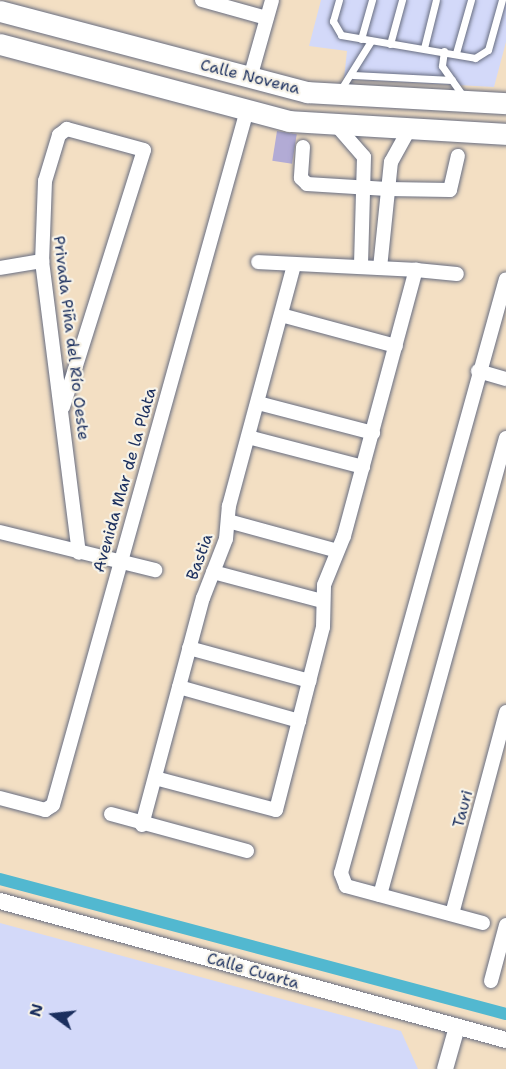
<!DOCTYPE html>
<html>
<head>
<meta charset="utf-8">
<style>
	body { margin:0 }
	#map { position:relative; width:506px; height:1069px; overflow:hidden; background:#f3dfc3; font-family:"Shantell Sans",sans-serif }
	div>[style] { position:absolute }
	.built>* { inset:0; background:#d3d9f9 }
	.canal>* { height:12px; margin:-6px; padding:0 6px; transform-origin:6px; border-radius:6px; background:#52b8d0 }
	.building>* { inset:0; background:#b2abd5; transform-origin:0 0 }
	.roads { filter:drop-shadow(0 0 2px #676d81) drop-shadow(0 0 2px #676d81) }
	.service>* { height:7px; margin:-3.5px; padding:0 3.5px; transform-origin:3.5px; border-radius:3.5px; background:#fff }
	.minor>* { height:14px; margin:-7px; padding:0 7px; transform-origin:7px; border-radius:7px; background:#fff }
	.tertiary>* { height:16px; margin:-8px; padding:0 8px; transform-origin:8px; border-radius:8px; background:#fff }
	.primary>* { height:21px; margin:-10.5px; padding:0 10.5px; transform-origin:10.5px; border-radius:10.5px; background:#fff }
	span { translate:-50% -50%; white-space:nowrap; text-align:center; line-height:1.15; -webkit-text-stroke:4.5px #f7f3e8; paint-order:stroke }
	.street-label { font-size:16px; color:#1b2f5e }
	.north { position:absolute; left:24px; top:985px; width:60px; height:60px; -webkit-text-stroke:4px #f7f3e8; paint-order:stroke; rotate:285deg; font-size:16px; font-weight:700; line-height:24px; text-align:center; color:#1b2f5e }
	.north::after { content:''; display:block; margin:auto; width:21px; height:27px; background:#1b2f5e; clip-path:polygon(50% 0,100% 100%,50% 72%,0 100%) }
</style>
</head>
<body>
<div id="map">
	<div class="built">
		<div style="clip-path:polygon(321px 0,506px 0,506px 42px,494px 87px,344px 79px,347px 51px,309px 46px)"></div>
		<div style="clip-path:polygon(0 923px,401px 1031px,418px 1069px,0 1069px)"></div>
	</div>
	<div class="canal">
		<div style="left:0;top:879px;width:524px;rotate:14.94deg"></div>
	</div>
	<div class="building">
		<div style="left:277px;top:131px;width:20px;height:30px;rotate:9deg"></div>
	</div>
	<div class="roads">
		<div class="service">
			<div style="left:339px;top:0;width:22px;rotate:106deg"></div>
			<div style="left:333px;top:21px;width:16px;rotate:60deg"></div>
			<div style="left:341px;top:35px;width:136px;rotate:9.7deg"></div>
			<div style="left:475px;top:58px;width:15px;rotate:-32deg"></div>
			<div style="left:488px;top:50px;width:52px;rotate:-74.4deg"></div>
			<div style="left:361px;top:39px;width:41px;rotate:-74.2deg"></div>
			<div style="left:390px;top:44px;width:46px;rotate:-74.7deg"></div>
			<div style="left:424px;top:48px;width:49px;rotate:-76deg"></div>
			<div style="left:444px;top:51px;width:15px;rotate:98deg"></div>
			<div style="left:442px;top:66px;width:37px;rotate:55deg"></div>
			<div style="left:456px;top:53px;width:55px;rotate:-74.2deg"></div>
			<div style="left:353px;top:75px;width:99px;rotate:2.9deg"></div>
			<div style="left:341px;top:89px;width:57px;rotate:-58deg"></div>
		</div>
		<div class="minor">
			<div style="left:202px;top:0;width:67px;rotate:15.5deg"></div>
			<div style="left:250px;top:78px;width:81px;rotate:-74.2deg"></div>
			<div style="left:337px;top:126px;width:41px;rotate:48.9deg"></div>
			<div style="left:364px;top:157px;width:110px;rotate:91.6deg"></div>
			<div style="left:303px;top:147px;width:31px;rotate:94deg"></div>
			<div style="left:301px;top:178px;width:8px;rotate:45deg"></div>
			<div style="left:307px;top:184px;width:80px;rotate:3.6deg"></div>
			<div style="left:387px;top:189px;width:63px;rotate:0.9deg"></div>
			<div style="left:450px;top:190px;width:35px;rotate:-77deg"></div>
			<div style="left:0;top:268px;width:43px;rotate:-9.5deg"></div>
			<div style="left:380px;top:268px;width:107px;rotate:-84.1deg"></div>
			<div style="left:391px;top:162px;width:37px;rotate:-61deg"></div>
			<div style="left:416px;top:270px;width:41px;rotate:5.6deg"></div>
			<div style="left:281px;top:315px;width:119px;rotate:15.1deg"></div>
			<div style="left:478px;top:371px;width:29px;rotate:16deg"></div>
			<div style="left:258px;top:403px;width:119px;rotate:14.6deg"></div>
			<div style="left:63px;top:407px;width:269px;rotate:-72.5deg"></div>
			<div style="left:144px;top:150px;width:80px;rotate:-164.7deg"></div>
			<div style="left:67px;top:129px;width:10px;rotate:143deg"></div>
			<div style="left:59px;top:135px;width:48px;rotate:106.9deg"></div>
			<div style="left:45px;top:181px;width:80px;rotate:92.1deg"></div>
			<div style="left:42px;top:261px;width:294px;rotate:82.8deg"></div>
			<div style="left:248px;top:437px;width:119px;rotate:14.6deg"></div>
			<div style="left:228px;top:521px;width:110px;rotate:15.3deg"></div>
			<div style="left:0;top:532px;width:160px;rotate:13.8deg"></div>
			<div style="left:213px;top:572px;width:113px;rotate:14.9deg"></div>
			<div style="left:189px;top:648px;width:125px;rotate:15.3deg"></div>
			<div style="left:179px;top:687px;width:125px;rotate:15.8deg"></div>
			<div style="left:155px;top:778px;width:125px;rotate:14.8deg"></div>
			<div style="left:276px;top:810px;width:189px;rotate:-75.6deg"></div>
			<div style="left:323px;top:627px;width:42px;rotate:-88.6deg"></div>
			<div style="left:324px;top:585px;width:53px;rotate:-67.8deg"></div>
			<div style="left:344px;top:536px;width:276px;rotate:-74.9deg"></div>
			<div style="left:416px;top:270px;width:158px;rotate:-177.1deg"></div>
			<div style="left:0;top:798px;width:47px;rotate:14.9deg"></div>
			<div style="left:45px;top:810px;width:9px;rotate:-32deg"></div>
			<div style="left:53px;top:805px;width:722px;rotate:-74.4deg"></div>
			<div style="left:111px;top:814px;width:141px;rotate:15.2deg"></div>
			<div style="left:142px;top:825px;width:235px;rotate:-75deg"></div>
			<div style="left:203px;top:598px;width:63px;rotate:-68.7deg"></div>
			<div style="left:226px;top:539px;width:33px;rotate:-85deg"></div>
			<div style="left:229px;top:506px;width:250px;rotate:-74.9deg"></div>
			<div style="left:380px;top:895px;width:474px;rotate:-74.6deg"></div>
			<div style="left:452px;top:914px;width:209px;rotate:-75deg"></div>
			<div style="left:483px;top:923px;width:142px;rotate:-164.9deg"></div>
			<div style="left:346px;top:886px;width:14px;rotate:-111deg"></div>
			<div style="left:341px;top:873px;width:616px;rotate:-74.48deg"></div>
			<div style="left:491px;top:981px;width:58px;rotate:-75deg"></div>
		</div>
		<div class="tertiary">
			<div style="left:0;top:901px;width:525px;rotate:15.36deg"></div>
			<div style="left:445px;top:1069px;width:44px;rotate:-74.1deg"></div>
		</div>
		<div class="primary">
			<div style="left:0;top:11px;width:318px;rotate:14.8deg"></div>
			<div style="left:307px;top:92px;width:199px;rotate:3.2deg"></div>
			<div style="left:0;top:44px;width:299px;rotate:14.9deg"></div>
			<div style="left:289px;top:121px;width:217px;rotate:3.4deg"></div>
		</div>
	</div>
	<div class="street-label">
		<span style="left:250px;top:77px;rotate:14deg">Calle Novena</span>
		<span style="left:71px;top:338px;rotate:83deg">Privada Piña del Río Oeste</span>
		<span style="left:125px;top:480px;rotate:-74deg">Avenida Mar de la Plata</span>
		<span style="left:200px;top:557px;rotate:-70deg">Bastia</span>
		<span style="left:463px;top:809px;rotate:-75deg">Tauri</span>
		<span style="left:253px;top:971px;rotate:16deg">Calle Cuarta</span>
	</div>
	<div class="north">N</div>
</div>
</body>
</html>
